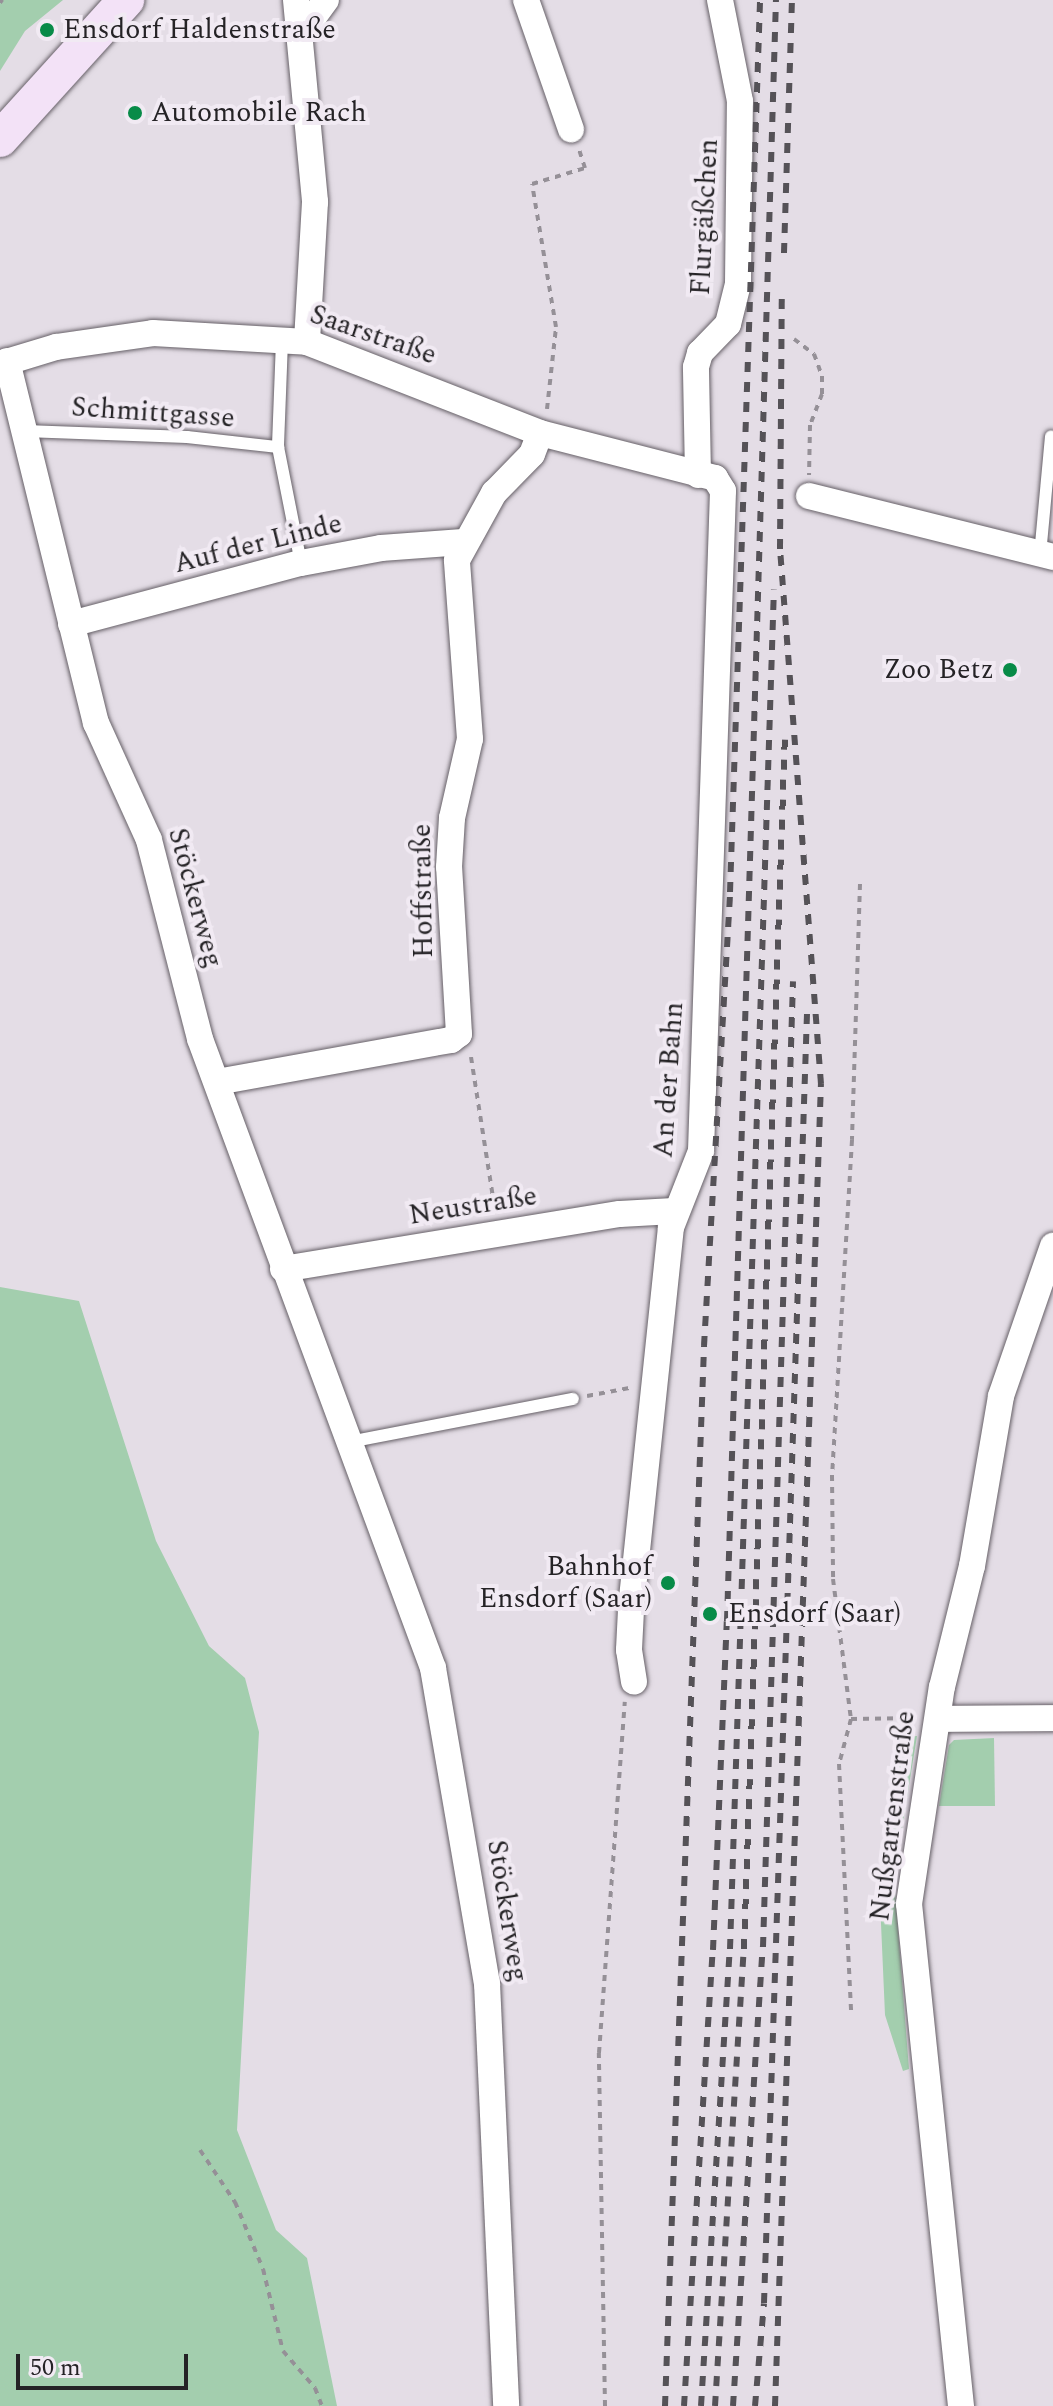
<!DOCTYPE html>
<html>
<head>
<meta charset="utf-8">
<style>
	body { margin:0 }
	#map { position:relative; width:1053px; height:2406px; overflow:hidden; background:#e4dde6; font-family:Spectral,serif }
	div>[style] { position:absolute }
	.green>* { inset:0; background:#a3ceae }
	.path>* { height:4px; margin-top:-2px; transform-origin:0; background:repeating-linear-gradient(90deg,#959097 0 6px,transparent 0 12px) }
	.roads { filter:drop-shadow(0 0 2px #666067) drop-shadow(0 0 2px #666067) }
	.lane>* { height:12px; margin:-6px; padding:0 6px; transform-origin:6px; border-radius:6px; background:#fff }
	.street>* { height:26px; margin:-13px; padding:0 13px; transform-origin:13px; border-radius:13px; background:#fff }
	.secondary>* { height:36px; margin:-18px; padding:0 18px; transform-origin:18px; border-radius:18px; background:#f3e2f7 }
	.rail>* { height:6px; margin-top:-3px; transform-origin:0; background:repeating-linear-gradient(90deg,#555257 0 10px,transparent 0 20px) }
	.dots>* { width:22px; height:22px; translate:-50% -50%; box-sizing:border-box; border:4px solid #f1eaf3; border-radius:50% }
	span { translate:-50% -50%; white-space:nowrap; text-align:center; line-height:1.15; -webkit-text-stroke:8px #f1eaf3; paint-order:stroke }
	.poi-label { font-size:28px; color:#252326 }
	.left { translate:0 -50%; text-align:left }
	.right { translate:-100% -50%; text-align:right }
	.street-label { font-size:28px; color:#252326 }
	.scale { position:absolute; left:16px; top:2354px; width:172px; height:36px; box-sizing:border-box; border:4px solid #252326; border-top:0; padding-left:10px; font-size:24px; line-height:28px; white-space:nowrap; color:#252326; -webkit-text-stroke:6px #f1eaf3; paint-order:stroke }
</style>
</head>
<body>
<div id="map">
	<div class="green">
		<div style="clip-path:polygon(0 0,63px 0,25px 31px,0 71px)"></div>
		<div style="clip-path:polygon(0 1287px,79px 1301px,156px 1541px,209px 1646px,245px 1678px,259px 1732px,237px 2130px,276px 2230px,307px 2258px,337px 2406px,0 2406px)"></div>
		<div style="clip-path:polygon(917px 1736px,894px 1878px,909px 2069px,903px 2071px,885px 2015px,879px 1878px,897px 1778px,895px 1738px)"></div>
		<div style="clip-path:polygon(994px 1738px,995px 1806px,939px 1806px,949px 1745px,954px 1740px)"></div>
	</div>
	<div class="path">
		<div style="left:0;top:3px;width:4px;rotate:-56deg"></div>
		<div style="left:794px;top:339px;width:25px;rotate:37deg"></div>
		<div style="left:814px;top:354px;width:23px;rotate:70deg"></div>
		<div style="left:822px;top:376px;width:18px;rotate:90deg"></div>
		<div style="left:822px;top:394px;width:33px;rotate:111deg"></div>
		<div style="left:810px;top:425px;width:50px;rotate:91.1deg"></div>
		<div style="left:547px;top:409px;width:82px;rotate:-83.7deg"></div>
		<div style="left:556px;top:327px;width:145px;rotate:-99.5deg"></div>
		<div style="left:532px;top:184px;width:55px;rotate:-16.8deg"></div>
		<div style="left:585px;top:168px;width:19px;rotate:-108deg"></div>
		<div style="left:860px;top:884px;width:256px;rotate:91.8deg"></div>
		<div style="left:852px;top:1140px;width:336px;rotate:93.4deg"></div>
		<div style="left:832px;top:1475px;width:104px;rotate:89.4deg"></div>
		<div style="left:833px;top:1579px;width:141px;rotate:82.7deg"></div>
		<div style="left:851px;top:1719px;width:65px;rotate:-0.9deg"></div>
		<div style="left:471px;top:1057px;width:155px;rotate:81.1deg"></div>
		<div style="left:587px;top:1396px;width:43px;rotate:-10.8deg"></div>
		<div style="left:851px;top:1719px;width:47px;rotate:104.9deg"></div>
		<div style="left:839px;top:1764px;width:247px;rotate:87.2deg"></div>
		<div style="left:200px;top:2150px;width:63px;rotate:56.1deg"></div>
		<div style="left:235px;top:2202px;width:73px;rotate:67.3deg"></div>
		<div style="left:263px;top:2269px;width:84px;rotate:76.3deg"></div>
		<div style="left:283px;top:2351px;width:49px;rotate:49.1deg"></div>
		<div style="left:315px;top:2388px;width:19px;rotate:69deg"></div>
		<div style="left:605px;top:2406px;width:353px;rotate:-91deg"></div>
		<div style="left:599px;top:2053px;width:352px;rotate:-85.8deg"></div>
	</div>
	<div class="roads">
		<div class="lane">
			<div style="left:282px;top:341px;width:106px;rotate:92.2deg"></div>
			<div style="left:278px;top:447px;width:118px;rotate:78.8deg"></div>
			<div style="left:25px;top:431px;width:162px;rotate:2.1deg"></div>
			<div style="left:187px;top:437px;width:92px;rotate:6.3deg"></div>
			<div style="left:1040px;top:555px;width:119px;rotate:-84.7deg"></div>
			<div style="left:349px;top:1442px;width:228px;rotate:-10.9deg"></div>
		</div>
		<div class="street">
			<div style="left:296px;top:0;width:203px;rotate:84.6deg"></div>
			<div style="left:315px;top:202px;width:140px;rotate:93.3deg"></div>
			<div style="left:526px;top:0;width:137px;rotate:70.8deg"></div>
			<div style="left:301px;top:34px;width:42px;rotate:-53.7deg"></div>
			<div style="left:7px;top:361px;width:373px;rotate:76.2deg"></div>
			<div style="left:96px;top:723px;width:128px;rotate:65.6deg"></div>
			<div style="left:149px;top:840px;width:205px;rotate:75.6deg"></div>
			<div style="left:200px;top:1039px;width:671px;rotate:69.67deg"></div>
			<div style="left:433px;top:1668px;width:320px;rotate:80.3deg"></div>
			<div style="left:487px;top:1983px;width:423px;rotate:87.4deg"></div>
			<div style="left:0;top:364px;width:59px;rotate:-16.9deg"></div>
			<div style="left:56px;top:347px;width:98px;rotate:-8.2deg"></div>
			<div style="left:153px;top:333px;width:154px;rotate:3.3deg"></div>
			<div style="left:307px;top:342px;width:250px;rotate:21.3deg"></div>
			<div style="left:540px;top:433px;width:181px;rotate:14.4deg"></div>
			<div style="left:715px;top:478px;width:15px;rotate:58deg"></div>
			<div style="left:723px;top:491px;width:660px;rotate:91.91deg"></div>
			<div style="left:701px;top:1151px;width:82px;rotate:111.5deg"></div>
			<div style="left:671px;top:1227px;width:385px;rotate:96deg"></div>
			<div style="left:631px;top:1610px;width:40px;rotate:92.9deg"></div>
			<div style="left:629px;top:1650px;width:32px;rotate:81deg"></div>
			<div style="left:698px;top:475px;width:108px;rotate:-91.1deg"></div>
			<div style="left:696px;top:367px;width:15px;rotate:-74deg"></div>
			<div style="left:700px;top:353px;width:40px;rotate:-46deg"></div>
			<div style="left:728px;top:324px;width:41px;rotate:-76deg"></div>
			<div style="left:738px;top:284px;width:183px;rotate:-89.4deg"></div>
			<div style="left:740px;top:101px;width:103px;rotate:-101.2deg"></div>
			<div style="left:809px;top:496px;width:252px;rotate:14deg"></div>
			<div style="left:71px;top:624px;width:238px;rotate:-14.9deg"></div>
			<div style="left:301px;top:563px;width:81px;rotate:-10.6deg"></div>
			<div style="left:381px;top:548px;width:82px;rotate:-4.2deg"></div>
			<div style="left:217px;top:1082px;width:238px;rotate:-10.2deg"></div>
			<div style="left:451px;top:1040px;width:10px;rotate:-37deg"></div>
			<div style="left:459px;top:1034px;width:167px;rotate:-93.4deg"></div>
			<div style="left:449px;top:867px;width:49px;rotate:-86.5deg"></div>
			<div style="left:452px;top:818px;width:81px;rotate:-77.2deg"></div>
			<div style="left:470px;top:739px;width:179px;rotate:-94.2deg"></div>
			<div style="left:457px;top:560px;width:77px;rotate:-61.1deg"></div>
			<div style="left:494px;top:493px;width:54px;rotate:-45.7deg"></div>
			<div style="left:532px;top:454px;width:22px;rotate:-69deg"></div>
			<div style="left:283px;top:1269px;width:341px;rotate:-9.3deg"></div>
			<div style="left:620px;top:1214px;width:54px;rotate:-3.2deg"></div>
			<div style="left:938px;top:1719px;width:115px;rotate:-0.5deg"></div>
			<div style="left:961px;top:2406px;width:505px;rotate:-95.91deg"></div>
			<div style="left:909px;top:1904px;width:219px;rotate:-81.4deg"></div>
			<div style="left:942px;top:1687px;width:125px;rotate:-76.1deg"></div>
			<div style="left:972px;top:1566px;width:172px;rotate:-80.3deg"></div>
			<div style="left:1001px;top:1396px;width:159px;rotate:-70.9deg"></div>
		</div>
		<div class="secondary">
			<div style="left:0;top:139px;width:188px;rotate:-47.8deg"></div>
		</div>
	</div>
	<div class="rail">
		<div style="left:784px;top:253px;width:253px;rotate:-88.2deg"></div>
		<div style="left:665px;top:2406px;width:1061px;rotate:-87.89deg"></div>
		<div style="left:704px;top:1346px;width:455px;rotate:-86.7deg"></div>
		<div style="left:730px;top:892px;width:893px;rotate:-88.07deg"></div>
		<div style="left:684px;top:2406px;width:457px;rotate:-86.4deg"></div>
		<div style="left:713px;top:1950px;width:329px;rotate:-87.6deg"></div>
		<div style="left:727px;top:1621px;width:1622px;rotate:-88.27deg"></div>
		<div style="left:701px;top:2406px;width:458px;rotate:-86.4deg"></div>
		<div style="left:730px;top:1949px;width:1360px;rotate:-88.15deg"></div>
		<div style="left:715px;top:2406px;width:458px;rotate:-86.4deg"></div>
		<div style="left:744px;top:1949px;width:1220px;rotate:-88.07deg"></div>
		<div style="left:733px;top:2406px;width:460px;rotate:-86.3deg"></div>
		<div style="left:763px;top:1947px;width:966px;rotate:-88.22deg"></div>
		<div style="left:755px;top:2406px;width:103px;rotate:-85deg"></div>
		<div style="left:764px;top:2303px;width:1291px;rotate:-88.09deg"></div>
		<div style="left:775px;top:2406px;width:1323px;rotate:-88.01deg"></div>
		<div style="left:821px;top:1084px;width:537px;rotate:-94.38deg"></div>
		<div style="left:780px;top:549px;width:259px;rotate:-89.6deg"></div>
	</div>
	<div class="dots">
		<div style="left:47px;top:30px;background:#088b48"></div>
		<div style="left:135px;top:113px;background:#088b48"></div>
		<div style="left:1010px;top:670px;background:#088b48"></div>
		<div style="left:668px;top:1583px;background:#088b48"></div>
		<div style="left:710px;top:1614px;background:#088b48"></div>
	</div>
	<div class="poi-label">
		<span class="left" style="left:63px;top:30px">Ensdorf Haldenstraße</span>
		<span class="left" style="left:151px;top:113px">Automobile Rach</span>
		<span class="right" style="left:994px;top:670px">Zoo Betz</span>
		<span class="right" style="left:652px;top:1583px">Bahnhof<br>Ensdorf (Saar)</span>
		<span class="left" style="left:728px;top:1614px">Ensdorf (Saar)</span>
	</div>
	<div class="street-label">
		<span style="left:705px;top:217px;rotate:-87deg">Flurgäßchen</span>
		<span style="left:373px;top:335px;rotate:19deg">Saarstraße</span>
		<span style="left:153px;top:413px;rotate:4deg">Schmittgasse</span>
		<span style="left:258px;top:544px;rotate:-14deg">Auf der Linde</span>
		<span style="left:423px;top:891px;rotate:-91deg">Hoffstraße</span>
		<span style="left:195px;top:898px;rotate:75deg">Stöckerweg</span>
		<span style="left:669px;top:1080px;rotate:-86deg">An der Bahn</span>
		<span style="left:473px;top:1206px;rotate:-9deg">Neustraße</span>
		<span style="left:893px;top:1816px;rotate:-83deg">Nußgartenstraße</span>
		<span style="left:507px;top:1911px;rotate:81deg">Stöckerweg</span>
	</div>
	<div class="scale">50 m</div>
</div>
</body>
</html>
